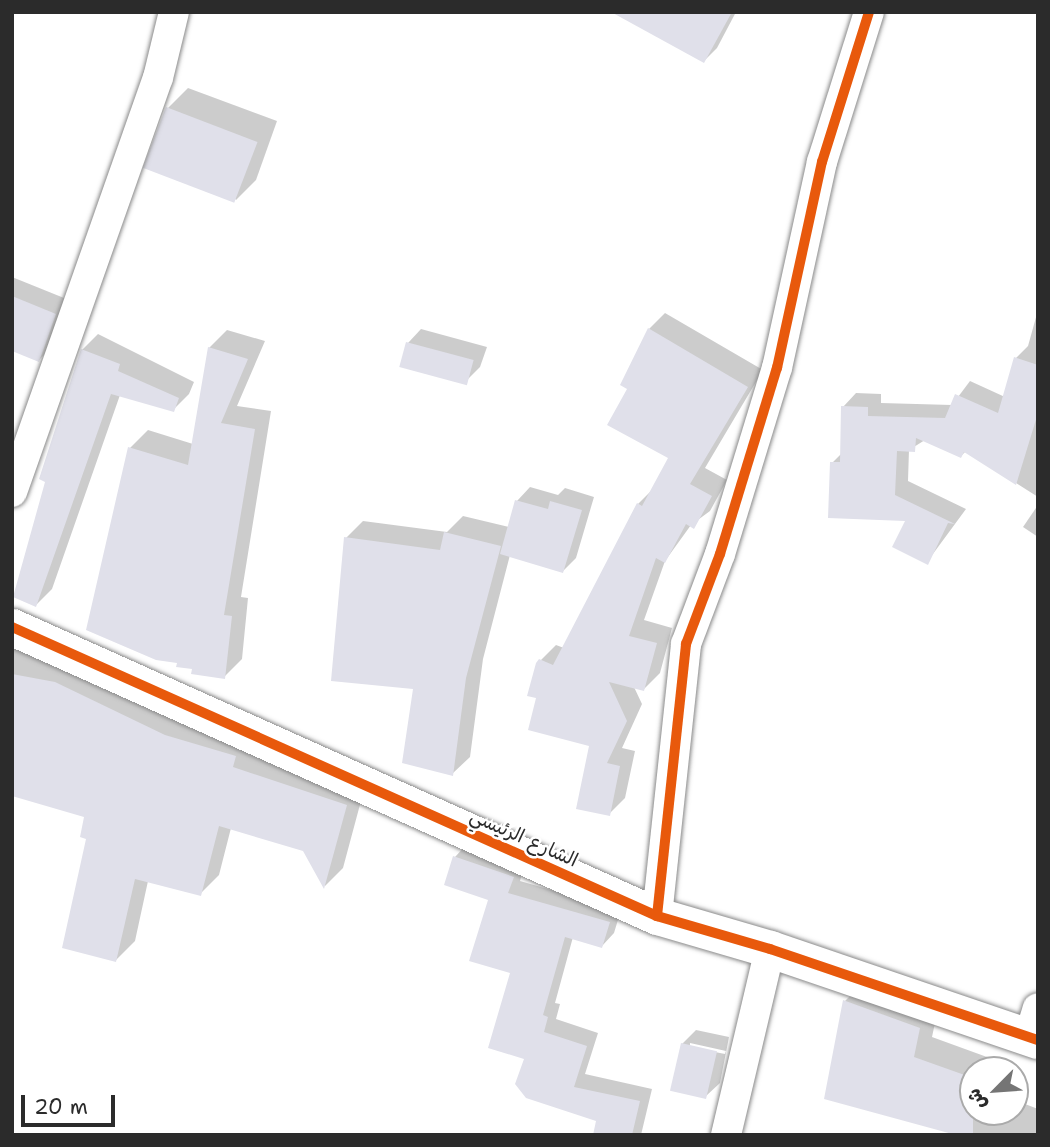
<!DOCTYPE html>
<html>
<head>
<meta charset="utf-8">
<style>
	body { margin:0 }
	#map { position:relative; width:1050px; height:1147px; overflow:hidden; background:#fff; font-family:"Shantell Sans","Playpen Sans Arabic",sans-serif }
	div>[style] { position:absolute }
	.shadow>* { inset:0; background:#0003 }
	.building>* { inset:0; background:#e0e0ea; transform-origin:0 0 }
	.roads { filter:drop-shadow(0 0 2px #8a8a8a) drop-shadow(0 0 2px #8a8a8a) }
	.minor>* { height:30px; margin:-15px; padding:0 15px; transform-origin:15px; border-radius:15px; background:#fff }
	.tertiary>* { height:37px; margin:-18.5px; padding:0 18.5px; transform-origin:18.5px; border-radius:18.5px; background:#fff }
	.cycleway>* { height:10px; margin:-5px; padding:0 5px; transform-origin:5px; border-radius:5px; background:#e8590c }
	span { translate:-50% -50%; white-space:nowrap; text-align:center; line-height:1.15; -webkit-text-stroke:5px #fff; paint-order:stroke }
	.street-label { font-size:19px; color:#2b2b2b }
	.frame { position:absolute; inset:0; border:14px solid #2b2b2b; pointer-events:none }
	.north { position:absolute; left:959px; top:1056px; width:70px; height:70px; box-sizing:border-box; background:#fff; border:2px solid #aaa; border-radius:50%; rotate:245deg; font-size:19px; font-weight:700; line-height:28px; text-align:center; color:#2b2b2b }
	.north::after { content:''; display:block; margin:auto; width:24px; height:32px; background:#757575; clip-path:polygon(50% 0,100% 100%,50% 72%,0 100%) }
	.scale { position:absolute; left:21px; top:1095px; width:94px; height:32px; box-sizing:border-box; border:4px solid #2b2b2b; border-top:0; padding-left:9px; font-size:21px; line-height:24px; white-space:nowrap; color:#2b2b2b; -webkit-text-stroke:5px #fff; paint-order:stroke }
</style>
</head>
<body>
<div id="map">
	<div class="shadow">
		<div style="clip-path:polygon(650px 12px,736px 12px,717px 48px,704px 61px)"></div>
		<div style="clip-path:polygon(188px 88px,277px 121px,256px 180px,236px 200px,168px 108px)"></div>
		<div style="clip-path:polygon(12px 277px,69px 300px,52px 347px,39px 360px,12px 349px)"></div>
		<div style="clip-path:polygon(1038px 310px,1038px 497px,966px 451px,961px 456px,925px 440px,909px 450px,908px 481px,966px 509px,927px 562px,907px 520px,832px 463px,842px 453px,843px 407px,856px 393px,881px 394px,881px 403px,952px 405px,970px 381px,1005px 397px,1016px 358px,1028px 346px)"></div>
		<div style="clip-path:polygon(665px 313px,763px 370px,705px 468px,727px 480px,710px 511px,691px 525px,665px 561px,644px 620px,672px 628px,660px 673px,644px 689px,634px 687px,642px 704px,622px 748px,635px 751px,625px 798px,609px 814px,591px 745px,538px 697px,540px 661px,556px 645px,564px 648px,638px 504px,654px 488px,671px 457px,629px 388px,622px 384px,649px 329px)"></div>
		<div style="clip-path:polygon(421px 329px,487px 347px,480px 367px,466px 381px,408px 343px)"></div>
		<div style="clip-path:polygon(227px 330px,265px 341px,237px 406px,271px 411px,241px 597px,248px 598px,242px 659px,224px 677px,88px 629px,130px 448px,148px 430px,193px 444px,209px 348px)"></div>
		<div style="clip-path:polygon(98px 334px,194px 382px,189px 394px,173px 410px,120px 395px,52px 589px,36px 605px,82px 350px)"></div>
		<div style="clip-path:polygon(530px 487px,558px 495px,565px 488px,594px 497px,576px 558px,563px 571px,510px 555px,483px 659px,470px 757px,452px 774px,346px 538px,363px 521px,447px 532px,463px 516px,509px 527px,517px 501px)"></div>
		<div style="clip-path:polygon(1038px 505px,1038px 537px,1023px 527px)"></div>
		<div style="clip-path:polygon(12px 641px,365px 786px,343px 868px,325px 886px,304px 850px,231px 828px,219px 875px,200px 894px,148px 881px,135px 941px,116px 960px,87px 816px,12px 794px)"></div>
		<div style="clip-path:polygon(467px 844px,525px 864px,520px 881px,621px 910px,614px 933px,602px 946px,573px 937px,555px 1003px,560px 1004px,556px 1019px,598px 1033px,585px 1074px,652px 1089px,641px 1135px,595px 1135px,598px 1119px,526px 1058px,512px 972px,490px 899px,455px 857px)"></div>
		<div style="clip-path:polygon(864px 982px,938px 1009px,932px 1037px,1009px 1065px,1007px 1070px,973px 1070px,973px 1112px,1015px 1112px,1015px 1100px,1038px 1109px,1038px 1135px,958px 1135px,845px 1001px)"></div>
		<div style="clip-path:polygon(evenodd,696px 1030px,729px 1037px,720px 1083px,706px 1096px,682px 1044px,696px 1030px,690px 1043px,726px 1051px,725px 1054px,690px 1047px,690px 1043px)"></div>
	</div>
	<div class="building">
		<div style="clip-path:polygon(611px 12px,732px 12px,704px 63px)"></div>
		<div style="left:166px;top:107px;width:98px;height:65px;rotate:21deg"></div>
		<div style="clip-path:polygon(12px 296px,56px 314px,39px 362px,12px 351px)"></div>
		<div style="clip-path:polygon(648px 328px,748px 387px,690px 484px,712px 496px,694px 529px,686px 524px,665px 563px,656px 558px,629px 636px,657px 643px,644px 691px,609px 682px,627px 721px,607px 763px,620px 766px,610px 816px,576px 809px,589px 746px,528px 730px,536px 698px,527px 696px,536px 663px,539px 659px,553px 665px,637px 503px,642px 506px,668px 458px,607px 425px,627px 389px,620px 385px)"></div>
		<div style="left:406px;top:342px;width:70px;height:26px;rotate:15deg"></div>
		<div style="clip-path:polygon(208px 347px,248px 359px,221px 423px,255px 429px,224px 615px,232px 616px,225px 679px,191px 674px,192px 669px,176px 667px,177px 663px,156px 660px,86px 630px,128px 447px,188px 465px)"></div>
		<div style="clip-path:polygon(81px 349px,120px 364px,118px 371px,179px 398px,174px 412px,111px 394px,36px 607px,13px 597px,45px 482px,39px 479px)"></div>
		<div style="clip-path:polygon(1014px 357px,1038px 365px,1038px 413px,1016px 485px,964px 452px,961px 458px,916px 438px,915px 452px,897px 451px,895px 495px,955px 524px,948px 523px,928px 565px,892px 547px,905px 521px,828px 518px,830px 462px,840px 462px,841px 406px,868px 407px,868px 416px,945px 418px,955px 394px,998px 413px)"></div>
		<div style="clip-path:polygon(515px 500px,548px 509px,550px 501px,582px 510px,563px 573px,500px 554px)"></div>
		<div style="clip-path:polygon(444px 532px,501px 546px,466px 678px,453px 776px,402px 763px,413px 689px,331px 681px,344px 537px,440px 550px)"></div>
		<div style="clip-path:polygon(12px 674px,55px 682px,165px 735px,236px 756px,233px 767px,347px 805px,324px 889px,303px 851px,219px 826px,201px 896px,135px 879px,116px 962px,62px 948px,86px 839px,80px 837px,84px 817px,12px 796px)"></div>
		<div style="clip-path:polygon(453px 856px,514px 877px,508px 893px,610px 922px,602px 948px,565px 937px,543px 1015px,548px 1017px,544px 1032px,587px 1046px,574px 1087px,640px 1101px,632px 1135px,593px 1135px,596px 1121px,526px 1098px,515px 1084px,524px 1059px,488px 1048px,510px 973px,469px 961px,488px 900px,444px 885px)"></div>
		<div style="clip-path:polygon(843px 1000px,920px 1028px,914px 1057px,973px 1078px,973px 1135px,956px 1135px,824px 1099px)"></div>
		<div style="left:681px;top:1043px;width:37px;height:49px;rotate:13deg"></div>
	</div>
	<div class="roads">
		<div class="minor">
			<div style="left:12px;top:492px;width:439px;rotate:-70.6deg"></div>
			<div style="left:158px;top:78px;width:68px;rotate:-76.4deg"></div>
			<div style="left:657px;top:916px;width:274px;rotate:-83.9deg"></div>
			<div style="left:686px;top:644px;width:96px;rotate:-69.3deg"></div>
			<div style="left:720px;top:554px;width:195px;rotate:-73deg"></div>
			<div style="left:777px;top:368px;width:211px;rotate:-77.7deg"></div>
			<div style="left:822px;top:162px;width:157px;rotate:-72.6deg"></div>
			<div style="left:1029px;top:1037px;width:30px;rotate:-73deg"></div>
			<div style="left:726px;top:1135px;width:191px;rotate:-76.7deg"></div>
		</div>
		<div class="tertiary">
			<div style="left:12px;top:627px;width:707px;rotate:24.14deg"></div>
			<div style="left:657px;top:916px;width:118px;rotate:16.3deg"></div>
			<div style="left:770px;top:949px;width:283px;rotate:18.8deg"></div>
		</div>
	</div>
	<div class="cycleway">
		<div style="left:12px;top:627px;width:707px;rotate:24.14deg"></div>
		<div style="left:657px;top:916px;width:118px;rotate:16.3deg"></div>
		<div style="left:770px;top:949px;width:283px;rotate:18.8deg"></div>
		<div style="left:657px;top:916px;width:274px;rotate:-83.9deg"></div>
		<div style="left:686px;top:644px;width:96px;rotate:-69.3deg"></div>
		<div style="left:720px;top:554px;width:195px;rotate:-73deg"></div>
		<div style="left:777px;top:368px;width:211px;rotate:-77.7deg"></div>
		<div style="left:822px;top:162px;width:157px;rotate:-72.6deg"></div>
	</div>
	<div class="street-label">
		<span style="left:524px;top:838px;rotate:24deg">الشارع الرئيسي</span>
	</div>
	<div class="frame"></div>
	<div class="north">ش</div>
	<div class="scale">20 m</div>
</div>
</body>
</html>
